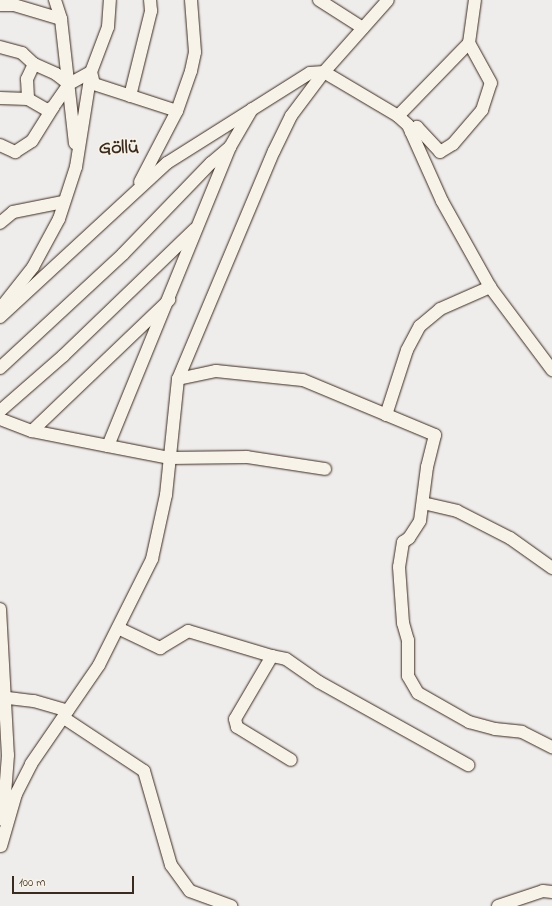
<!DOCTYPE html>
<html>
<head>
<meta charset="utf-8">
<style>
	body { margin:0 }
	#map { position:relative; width:552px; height:906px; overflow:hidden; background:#efecec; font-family:"Indie Flower",sans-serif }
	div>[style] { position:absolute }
	.roads { filter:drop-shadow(0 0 1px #3b2a1e) drop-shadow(0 0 1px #3b2a1e) }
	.minor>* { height:12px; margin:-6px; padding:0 6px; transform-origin:6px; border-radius:6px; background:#f7f3e8 }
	span { translate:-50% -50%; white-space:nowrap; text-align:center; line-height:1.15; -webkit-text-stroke:3px #f7f3e8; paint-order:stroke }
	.quarter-label { font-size:20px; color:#3b2a1e; font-weight:700 }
	.scale { position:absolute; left:12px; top:876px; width:122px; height:18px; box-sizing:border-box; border:2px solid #3b2a1e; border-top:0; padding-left:5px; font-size:12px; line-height:14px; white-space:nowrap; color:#3b2a1e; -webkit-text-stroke:3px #f7f3e8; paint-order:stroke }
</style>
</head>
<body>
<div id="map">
	<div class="roads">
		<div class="minor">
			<div style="left:55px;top:0;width:20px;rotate:72deg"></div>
			<div style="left:61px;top:19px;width:125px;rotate:83.6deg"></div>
			<div style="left:319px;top:0;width:52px;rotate:32.5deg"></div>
			<div style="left:0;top:5px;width:14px"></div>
			<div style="left:14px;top:5px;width:49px;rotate:16.6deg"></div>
			<div style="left:0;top:47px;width:23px;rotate:15deg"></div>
			<div style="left:22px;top:53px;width:16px;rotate:43deg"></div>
			<div style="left:34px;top:64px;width:17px;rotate:115deg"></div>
			<div style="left:27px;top:79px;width:20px;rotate:87deg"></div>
			<div style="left:34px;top:64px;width:24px;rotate:24deg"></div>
			<div style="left:56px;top:74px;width:16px;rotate:38deg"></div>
			<div style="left:130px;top:96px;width:88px;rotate:-76.1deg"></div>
			<div style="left:151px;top:11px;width:11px;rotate:-95deg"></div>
			<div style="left:0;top:98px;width:28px;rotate:2deg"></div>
			<div style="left:28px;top:99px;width:22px;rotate:30deg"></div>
			<div style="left:47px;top:110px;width:7px;rotate:-27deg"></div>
			<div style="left:53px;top:107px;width:28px;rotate:-55deg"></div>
			<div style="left:69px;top:84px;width:25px;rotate:-29deg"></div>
			<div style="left:91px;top:72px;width:12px;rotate:76deg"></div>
			<div style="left:94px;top:84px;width:87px;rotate:18deg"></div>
			<div style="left:398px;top:116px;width:102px;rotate:-45.8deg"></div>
			<div style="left:469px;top:43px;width:43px;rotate:-82.1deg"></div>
			<div style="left:411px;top:132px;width:8px;rotate:-40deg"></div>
			<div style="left:417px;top:127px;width:34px;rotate:47deg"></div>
			<div style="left:440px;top:152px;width:15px;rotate:-32deg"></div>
			<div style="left:453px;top:144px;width:45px;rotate:-49.5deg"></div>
			<div style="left:482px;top:110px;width:28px;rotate:-72deg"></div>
			<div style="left:491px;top:83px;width:46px;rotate:-118.8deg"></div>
			<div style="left:0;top:145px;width:17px;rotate:25deg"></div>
			<div style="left:15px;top:152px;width:20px;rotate:-33deg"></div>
			<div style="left:32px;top:141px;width:40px;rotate:-58deg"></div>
			<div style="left:230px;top:147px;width:323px;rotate:112.2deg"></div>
			<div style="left:108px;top:446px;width:62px;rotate:11.1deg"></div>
			<div style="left:169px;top:458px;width:78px;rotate:-0.7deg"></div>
			<div style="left:247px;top:457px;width:79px;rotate:8.7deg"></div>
			<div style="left:140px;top:182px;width:80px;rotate:-62.5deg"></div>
			<div style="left:177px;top:111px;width:42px;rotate:-70.7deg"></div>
			<div style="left:191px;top:71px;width:19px;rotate:-78deg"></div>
			<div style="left:195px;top:52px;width:52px;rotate:-94.4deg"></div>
			<div style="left:0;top:223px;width:17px;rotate:-40deg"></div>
			<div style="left:13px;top:212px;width:51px;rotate:-11.3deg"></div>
			<div style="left:0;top:309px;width:53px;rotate:-51.8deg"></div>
			<div style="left:33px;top:267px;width:55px;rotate:-61.6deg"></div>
			<div style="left:59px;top:219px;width:55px;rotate:-71.9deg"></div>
			<div style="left:76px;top:167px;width:96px;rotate:-81deg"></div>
			<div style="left:91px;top:72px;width:48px;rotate:-69.3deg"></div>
			<div style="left:108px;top:27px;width:27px;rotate:-86deg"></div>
			<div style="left:0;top:317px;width:227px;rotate:-42.7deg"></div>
			<div style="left:167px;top:163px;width:169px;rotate:-32.2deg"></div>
			<div style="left:310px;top:73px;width:14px;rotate:-4deg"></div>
			<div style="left:324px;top:72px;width:86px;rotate:30.7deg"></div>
			<div style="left:398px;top:116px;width:13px;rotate:42deg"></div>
			<div style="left:408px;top:125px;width:83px;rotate:65.9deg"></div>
			<div style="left:442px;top:201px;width:98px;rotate:60.8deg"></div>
			<div style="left:490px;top:287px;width:104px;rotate:53.2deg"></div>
			<div style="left:0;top:368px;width:168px;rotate:-42.8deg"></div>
			<div style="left:123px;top:254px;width:127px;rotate:-46deg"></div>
			<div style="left:211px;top:163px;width:25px;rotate:-40deg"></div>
			<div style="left:230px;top:147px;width:44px;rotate:-59.9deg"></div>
			<div style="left:178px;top:379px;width:39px;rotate:-12deg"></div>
			<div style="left:216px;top:371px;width:87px;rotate:5.9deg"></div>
			<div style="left:303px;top:380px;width:143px;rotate:22.6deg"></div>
			<div style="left:435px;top:435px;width:33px;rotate:104deg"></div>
			<div style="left:427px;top:467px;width:54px;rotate:97.4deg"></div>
			<div style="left:420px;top:521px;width:20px;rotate:123deg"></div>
			<div style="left:409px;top:538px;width:7px;rotate:146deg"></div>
			<div style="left:403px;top:542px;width:25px;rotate:99deg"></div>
			<div style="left:399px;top:567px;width:56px;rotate:85.9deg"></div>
			<div style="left:403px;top:623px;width:18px;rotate:74deg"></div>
			<div style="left:408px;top:640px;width:36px;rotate:90deg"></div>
			<div style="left:408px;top:676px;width:20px;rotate:60deg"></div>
			<div style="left:418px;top:693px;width:59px;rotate:29.6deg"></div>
			<div style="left:469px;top:722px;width:27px;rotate:15deg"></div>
			<div style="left:495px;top:729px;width:27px;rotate:6deg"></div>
			<div style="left:522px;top:732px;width:34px;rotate:27deg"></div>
			<div style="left:0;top:411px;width:84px;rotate:-41.1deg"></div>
			<div style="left:63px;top:356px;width:183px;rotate:-43.9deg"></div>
			<div style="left:386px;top:415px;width:68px;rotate:-72.1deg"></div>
			<div style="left:407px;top:350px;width:27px;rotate:-62deg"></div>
			<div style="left:420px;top:326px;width:26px;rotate:-40deg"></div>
			<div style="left:440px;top:309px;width:55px;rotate:-23.7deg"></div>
			<div style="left:0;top:419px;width:34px;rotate:21deg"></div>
			<div style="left:108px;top:446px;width:77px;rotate:-168.8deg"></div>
			<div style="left:32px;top:431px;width:190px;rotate:-43.7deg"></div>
			<div style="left:423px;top:503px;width:35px;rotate:13deg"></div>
			<div style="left:457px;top:511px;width:59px;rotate:27deg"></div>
			<div style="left:510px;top:538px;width:52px;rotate:35.5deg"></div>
			<div style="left:0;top:609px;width:146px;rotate:86.9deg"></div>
			<div style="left:8px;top:755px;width:65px;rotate:94.4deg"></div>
			<div style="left:118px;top:628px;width:47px;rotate:25.5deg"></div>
			<div style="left:160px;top:648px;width:33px;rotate:-31deg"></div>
			<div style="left:188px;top:631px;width:88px;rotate:16.6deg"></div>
			<div style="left:272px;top:656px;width:73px;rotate:120.4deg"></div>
			<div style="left:235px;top:719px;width:8px;rotate:76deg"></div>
			<div style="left:237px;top:727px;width:63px;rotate:31.4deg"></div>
			<div style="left:272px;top:656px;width:14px;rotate:12deg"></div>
			<div style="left:286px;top:659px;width:40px;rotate:34.9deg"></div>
			<div style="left:319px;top:682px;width:171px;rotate:29.1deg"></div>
			<div style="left:0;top:697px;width:34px;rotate:7deg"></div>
			<div style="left:34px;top:701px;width:35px;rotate:16deg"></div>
			<div style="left:64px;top:718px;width:96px;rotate:33.5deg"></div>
			<div style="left:144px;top:771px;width:98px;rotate:74deg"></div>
			<div style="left:171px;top:865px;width:32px;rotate:54deg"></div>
			<div style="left:190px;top:891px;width:44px;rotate:20.1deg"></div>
			<div style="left:1px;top:846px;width:54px;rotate:-73.9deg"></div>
			<div style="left:16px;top:794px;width:34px;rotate:-63deg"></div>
			<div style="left:31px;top:764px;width:120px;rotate:-55.5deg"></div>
			<div style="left:99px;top:665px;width:119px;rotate:-63.4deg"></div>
			<div style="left:152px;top:559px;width:66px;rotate:-77.7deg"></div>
			<div style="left:166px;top:495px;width:117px;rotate:-84.1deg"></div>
			<div style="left:178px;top:379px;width:247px;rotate:-67.2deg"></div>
			<div style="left:274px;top:151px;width:39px;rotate:-64deg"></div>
			<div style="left:291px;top:116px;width:55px;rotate:-53.1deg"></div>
			<div style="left:324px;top:72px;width:96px;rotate:-48.4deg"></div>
			<div style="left:498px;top:906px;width:47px;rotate:-18.4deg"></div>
			<div style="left:543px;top:891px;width:9px;rotate:6deg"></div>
		</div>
	</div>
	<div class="quarter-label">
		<span style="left:119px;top:148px">Göllü</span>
	</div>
	<div class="scale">100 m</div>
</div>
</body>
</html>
